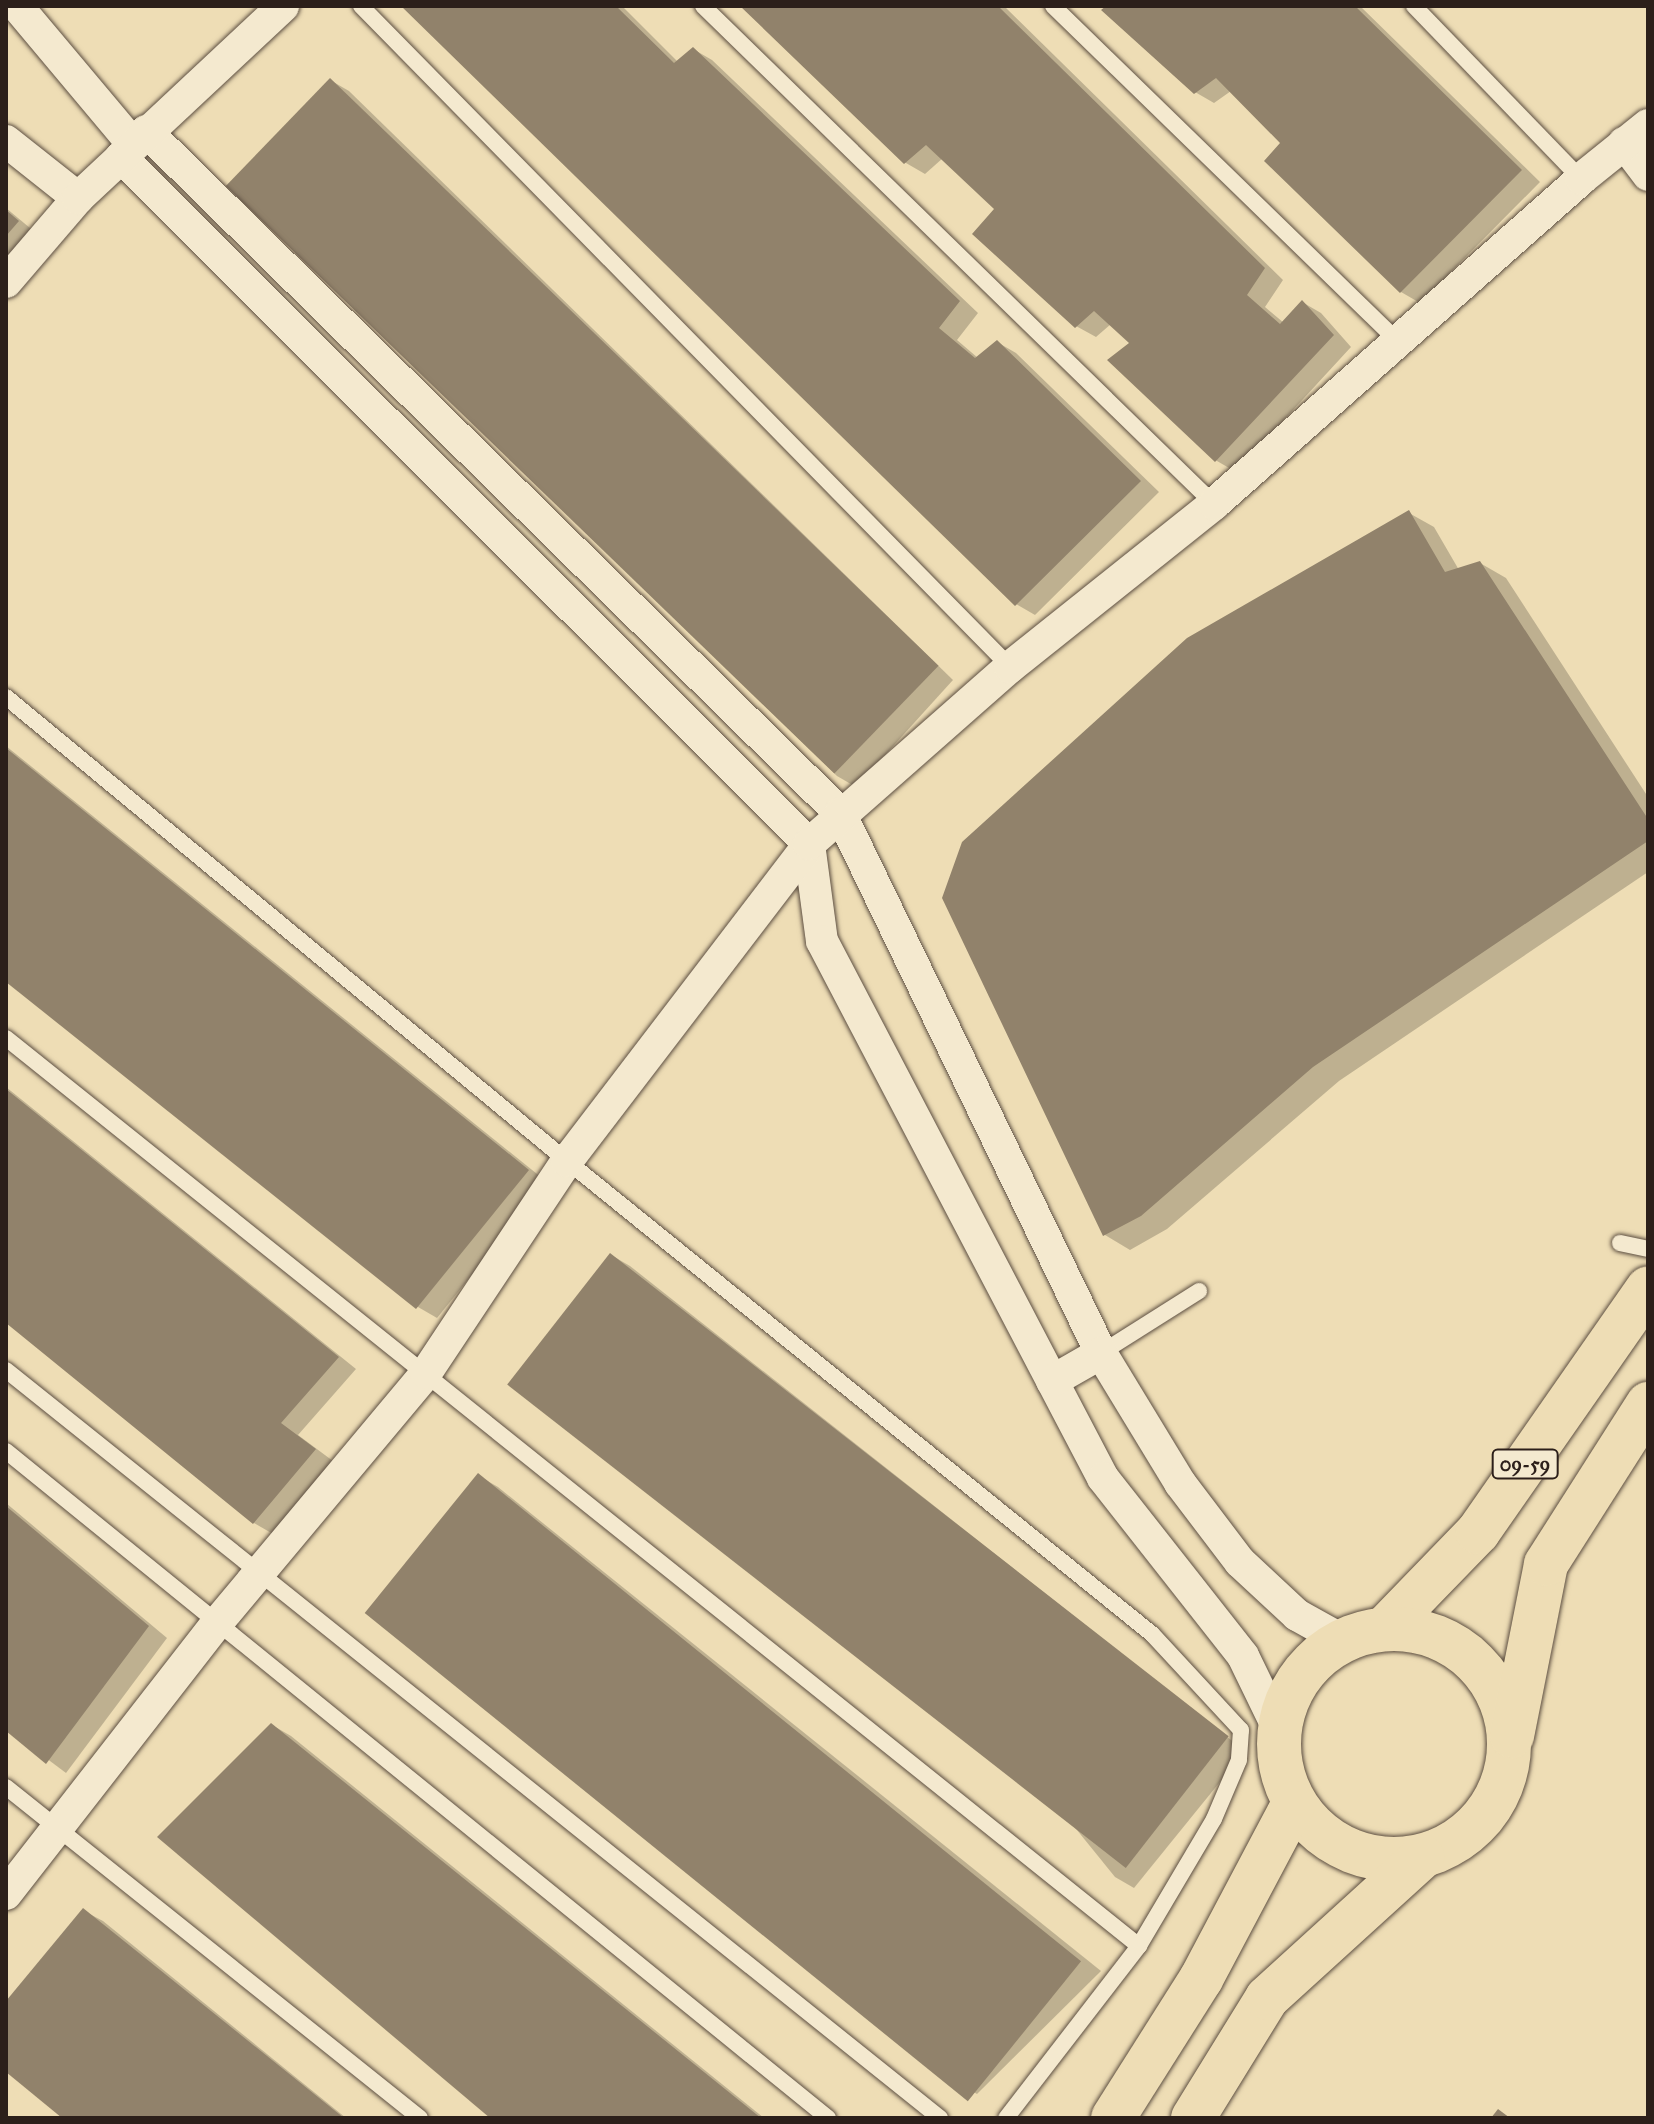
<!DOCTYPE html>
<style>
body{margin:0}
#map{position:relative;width:1654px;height:2124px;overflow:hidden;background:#eeddb5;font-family:"IM FELL Great Primer",serif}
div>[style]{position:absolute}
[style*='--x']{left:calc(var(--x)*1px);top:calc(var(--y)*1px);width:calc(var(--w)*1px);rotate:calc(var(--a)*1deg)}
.shadow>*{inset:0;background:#0003}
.building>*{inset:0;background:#91826b;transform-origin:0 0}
.roads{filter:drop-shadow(0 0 2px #5c4e41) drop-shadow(0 0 2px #5c4e41)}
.service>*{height:16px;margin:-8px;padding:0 8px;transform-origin:8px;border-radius:8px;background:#f4e9cf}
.minor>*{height:32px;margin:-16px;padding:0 16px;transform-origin:16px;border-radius:16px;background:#f4e9cf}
.primary>*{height:44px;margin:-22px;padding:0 22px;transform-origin:22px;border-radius:22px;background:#eeddb5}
.primary>.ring{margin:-22px;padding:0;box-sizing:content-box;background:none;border:44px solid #eeddb5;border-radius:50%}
span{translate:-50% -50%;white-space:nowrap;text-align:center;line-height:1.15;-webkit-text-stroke:6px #f4e9cf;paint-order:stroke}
.shield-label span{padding:2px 6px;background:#f4e9cf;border:2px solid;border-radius:6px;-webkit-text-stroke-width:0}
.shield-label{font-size:20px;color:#2c1f1a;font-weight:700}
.frame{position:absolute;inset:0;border:8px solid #2c1f1a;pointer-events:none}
</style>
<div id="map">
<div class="shadow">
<div style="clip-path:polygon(403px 6px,622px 6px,678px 62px,693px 49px,712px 60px,978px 313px,957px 340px,978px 358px,997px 342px,1016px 353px,1159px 492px,1035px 615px,1016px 604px)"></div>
<div style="clip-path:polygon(743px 6px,1004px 6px,1283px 280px,1265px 307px,1284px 323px,1302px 302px,1321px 313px,1351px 347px,1236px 472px,1217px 461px,1110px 361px,1132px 344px,1111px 324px,1096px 337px,1076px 326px,996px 209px,943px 158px,925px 174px,906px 163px)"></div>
<div style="clip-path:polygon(1108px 6px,1360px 6px,1540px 182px,1420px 303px,1401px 292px,1283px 143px,1231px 91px,1214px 103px,1195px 92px)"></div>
<div style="clip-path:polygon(330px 80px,349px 91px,953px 680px,856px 787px,837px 776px,235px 192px)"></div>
<div style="clip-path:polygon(6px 208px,36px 233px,6px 268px)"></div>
<div style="clip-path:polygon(1409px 513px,1434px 527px,1459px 570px,1480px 563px,1506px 578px,1648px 797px,1648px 872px,1339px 1081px,1167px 1229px,1130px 1250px,1105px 1235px)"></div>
<div style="clip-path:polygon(6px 746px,547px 1182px,437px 1318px,418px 1307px,6px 979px)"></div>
<div style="clip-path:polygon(6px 1087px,356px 1369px,298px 1435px,333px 1461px,273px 1534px,254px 1523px,6px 1320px)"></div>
<div style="clip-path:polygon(611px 1255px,630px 1266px,1245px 1751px,1134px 1888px,1115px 1877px)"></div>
<div style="clip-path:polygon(479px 1476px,498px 1487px,1101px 1971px,977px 2094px,958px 2083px)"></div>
<div style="clip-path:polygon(6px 1503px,167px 1638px,66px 1773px,6px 1728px)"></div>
<div style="clip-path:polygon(272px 1725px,291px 1736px,764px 2118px,493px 2118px)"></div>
<div style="clip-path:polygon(84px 1911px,103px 1921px,346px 2118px,65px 2118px,6px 2070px,6px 2004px)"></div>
</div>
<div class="building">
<div style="clip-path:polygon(401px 6px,616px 6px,674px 63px,693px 47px,960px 301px,939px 328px,975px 358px,997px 340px,1141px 481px,1015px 606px)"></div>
<div style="clip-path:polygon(740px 6px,998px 6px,1265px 268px,1247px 295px,1280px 324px,1302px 300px,1334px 335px,1215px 462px,1107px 360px,1129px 343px,1094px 311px,1075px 328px,972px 234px,994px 209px,926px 145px,904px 164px)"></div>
<div style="clip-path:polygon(1106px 6px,1355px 6px,1522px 170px,1400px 293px,1264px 161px,1280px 143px,1216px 78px,1194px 94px,1101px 10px)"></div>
<div style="left:330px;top:78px;width:846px;height:150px;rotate:44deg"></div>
<div style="clip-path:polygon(6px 210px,19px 221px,6px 236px)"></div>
<div style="clip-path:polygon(1409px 510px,1445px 572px,1480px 561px,1648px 819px,1648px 841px,1313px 1067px,1141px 1216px,1103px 1236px,942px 898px,962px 842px,1187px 638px)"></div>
<div style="clip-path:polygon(6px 748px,529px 1170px,416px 1309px,6px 982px)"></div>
<div style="clip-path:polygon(6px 1089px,339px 1357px,281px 1423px,316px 1449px,253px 1524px,6px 1323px)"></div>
<div style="left:610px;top:1253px;width:785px;height:167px;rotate:38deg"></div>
<div style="left:478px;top:1473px;width:776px;height:180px;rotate:39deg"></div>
<div style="clip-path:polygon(6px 1506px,149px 1626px,46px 1764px,6px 1731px)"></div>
<div style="clip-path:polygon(271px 1723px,761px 2118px,490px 2118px,157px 1837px)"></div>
<div style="clip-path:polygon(83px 1908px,344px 2118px,62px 2118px,6px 2072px,6px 2001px)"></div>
<div style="clip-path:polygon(1498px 2109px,1510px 2118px,1491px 2118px)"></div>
</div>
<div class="roads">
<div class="service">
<div style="--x:361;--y:6;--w:926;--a:45.52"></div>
<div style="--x:703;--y:6;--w:714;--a:44.26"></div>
<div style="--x:1053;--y:6;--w:482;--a:44.2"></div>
<div style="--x:1414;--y:6;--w:240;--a:46"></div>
<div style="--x:6;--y:697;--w:728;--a:39.59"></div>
<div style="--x:567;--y:1161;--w:752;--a:38.96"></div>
<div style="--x:1152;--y:1634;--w:131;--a:47.2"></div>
<div style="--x:1241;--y:1730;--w:30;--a:94"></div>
<div style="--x:1239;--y:1760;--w:64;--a:113"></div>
<div style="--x:1214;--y:1819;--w:147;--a:120.6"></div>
<div style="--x:1139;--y:1946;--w:217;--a:127.7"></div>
<div style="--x:6;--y:1038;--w:1452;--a:38.71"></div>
<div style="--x:1620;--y:1243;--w:29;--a:12"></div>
<div style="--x:1101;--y:1353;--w:116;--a:-32.3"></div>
<div style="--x:6;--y:1370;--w:1197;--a:38.69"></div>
<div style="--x:6;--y:1451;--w:1059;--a:39.06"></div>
<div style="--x:6;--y:1787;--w:530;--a:38.64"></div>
</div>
<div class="minor">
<div style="--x:17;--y:6;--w:180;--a:50"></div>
<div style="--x:146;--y:131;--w:973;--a:44.5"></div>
<div style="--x:840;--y:813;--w:600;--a:64.2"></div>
<div style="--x:1101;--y:1353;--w:152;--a:58.7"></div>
<div style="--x:1180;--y:1483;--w:99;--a:52.8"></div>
<div style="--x:1240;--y:1562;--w:78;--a:42.9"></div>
<div style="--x:1297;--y:1615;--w:54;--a:29"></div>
<div style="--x:6;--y:141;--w:92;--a:38.4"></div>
<div style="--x:1624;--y:143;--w:40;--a:53"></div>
<div style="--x:121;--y:157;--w:972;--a:44.96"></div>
<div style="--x:809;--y:844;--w:98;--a:82.4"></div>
<div style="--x:822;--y:941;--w:606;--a:62.38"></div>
<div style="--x:1103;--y:1478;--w:226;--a:51.8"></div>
<div style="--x:1243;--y:1656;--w:82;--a:64.1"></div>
<div style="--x:6;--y:282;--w:111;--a:-49.4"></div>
<div style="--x:78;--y:198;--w:281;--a:-43.1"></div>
<div style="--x:1052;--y:1381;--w:56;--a:-29.7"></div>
<div style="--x:6;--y:1894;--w:345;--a:-52.1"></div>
<div style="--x:218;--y:1622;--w:324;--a:-50.1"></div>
<div style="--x:426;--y:1373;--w:255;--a:-56.4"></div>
<div style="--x:567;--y:1161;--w:399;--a:-52.6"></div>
<div style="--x:809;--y:844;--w:268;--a:-41.4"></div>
<div style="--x:1010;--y:667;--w:261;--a:-38.6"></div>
<div style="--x:1214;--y:504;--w:490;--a:-41.5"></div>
<div style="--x:1581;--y:179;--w:86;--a:-38.9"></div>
</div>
<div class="primary">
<div style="--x:1387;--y:1626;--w:131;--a:-45.9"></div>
<div style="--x:1478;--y:1532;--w:297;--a:-55.1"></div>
<div class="ring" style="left:1279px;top:1629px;width:186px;height:186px"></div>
<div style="--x:1512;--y:1736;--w:175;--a:-78.8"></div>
<div style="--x:1546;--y:1564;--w:190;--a:-57.5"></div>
<div style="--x:1113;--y:2118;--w:165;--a:-57.7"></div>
<div style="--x:1201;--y:1979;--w:199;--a:-62.1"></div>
<div style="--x:1193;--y:2118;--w:141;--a:-58.3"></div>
<div style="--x:1267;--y:1998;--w:210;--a:-42.3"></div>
</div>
</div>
<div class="shield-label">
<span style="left:1525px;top:1464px">09-59</span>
</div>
<div class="frame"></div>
</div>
